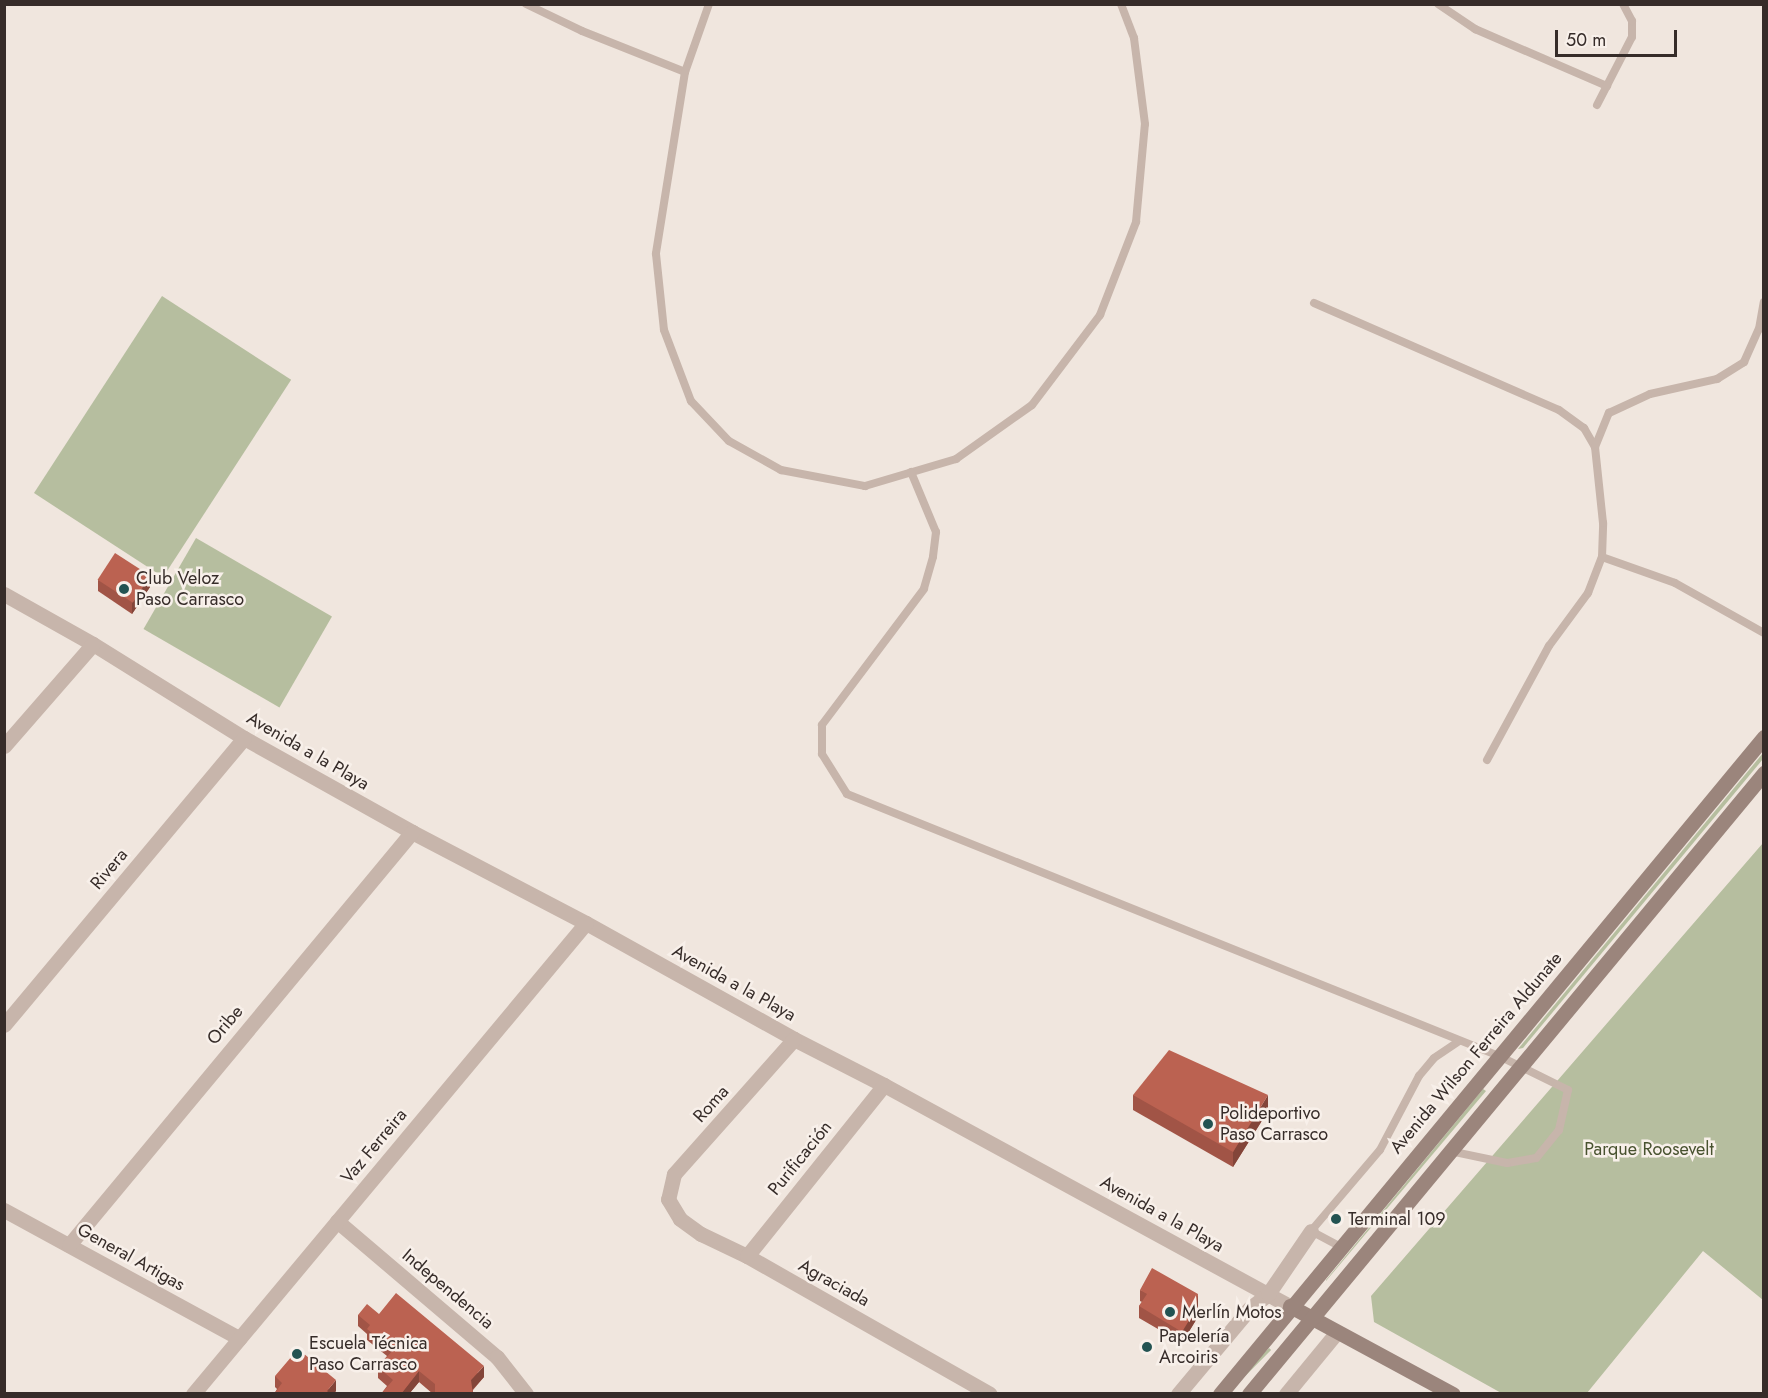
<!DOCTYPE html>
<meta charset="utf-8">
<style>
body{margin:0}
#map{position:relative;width:1768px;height:1398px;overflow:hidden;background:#f0e6de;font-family:Jost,sans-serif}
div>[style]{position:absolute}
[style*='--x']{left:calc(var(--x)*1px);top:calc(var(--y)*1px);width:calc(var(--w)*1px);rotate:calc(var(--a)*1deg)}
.green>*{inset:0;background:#b6be9f;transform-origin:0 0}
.lane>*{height:8px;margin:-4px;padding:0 4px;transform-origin:4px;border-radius:4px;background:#c7b5ab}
.street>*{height:15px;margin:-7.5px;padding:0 7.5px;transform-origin:7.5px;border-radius:7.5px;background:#c7b5ab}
.secondary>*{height:15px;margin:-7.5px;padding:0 7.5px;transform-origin:7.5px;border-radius:7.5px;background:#9b857c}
.wall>*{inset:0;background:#a15446}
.shaded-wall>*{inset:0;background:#834539}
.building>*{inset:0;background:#bb6251;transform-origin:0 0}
.dots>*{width:16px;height:16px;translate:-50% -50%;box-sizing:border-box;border:3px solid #f8f0ea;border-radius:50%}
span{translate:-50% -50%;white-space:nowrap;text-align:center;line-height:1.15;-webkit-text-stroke:5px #f8f0ea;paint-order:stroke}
.poi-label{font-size:18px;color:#362c29}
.left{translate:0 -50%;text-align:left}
.street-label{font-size:18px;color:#362c29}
.park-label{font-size:18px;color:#48522f}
.frame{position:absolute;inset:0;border:6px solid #362c29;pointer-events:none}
.scale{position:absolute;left:1555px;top:30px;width:122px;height:27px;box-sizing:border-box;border:3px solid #362c29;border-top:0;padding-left:8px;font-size:18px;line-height:21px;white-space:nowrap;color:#362c29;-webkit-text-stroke:4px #f8f0ea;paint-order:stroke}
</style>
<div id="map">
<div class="green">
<div style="left:162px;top:296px;width:154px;height:235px;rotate:33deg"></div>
<div style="left:196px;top:538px;width:157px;height:105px;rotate:30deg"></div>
<div style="clip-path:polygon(1763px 753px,1763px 759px,1523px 1048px,1518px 1049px)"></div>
<div style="clip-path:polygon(1763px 843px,1763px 1300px,1703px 1251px,1587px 1393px,1503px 1394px,1374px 1322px,1371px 1296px)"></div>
<div style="clip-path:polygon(1483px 1089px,1486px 1091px,1326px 1281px,1326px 1280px)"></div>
<div style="left:1269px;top:1348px;width:3px;height:58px;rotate:45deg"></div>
</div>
<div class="lane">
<div style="--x:526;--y:4;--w:62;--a:25.7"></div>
<div style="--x:582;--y:31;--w:111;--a:21.7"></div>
<div style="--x:709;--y:4;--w:72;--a:109.4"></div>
<div style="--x:685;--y:72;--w:184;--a:99.1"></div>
<div style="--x:656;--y:254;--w:76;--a:84"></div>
<div style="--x:664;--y:330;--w:76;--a:69.2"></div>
<div style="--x:691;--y:401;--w:55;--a:46.5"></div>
<div style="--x:729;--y:441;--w:60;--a:29.1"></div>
<div style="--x:781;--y:470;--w:86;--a:10.8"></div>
<div style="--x:865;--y:486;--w:95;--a:-16.5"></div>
<div style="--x:956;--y:459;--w:93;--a:-35.4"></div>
<div style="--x:1032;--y:405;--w:113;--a:-52.9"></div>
<div style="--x:1100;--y:315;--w:100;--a:-68.8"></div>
<div style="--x:1136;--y:222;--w:98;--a:-84.8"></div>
<div style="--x:1145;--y:124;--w:87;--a:-97.3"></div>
<div style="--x:1134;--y:38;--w:36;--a:-111"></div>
<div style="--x:1438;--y:4;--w:45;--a:34"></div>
<div style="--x:1475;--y:29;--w:144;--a:23.4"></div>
<div style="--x:1597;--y:105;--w:76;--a:-62.8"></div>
<div style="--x:1632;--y:37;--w:16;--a:-90"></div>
<div style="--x:1632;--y:21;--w:19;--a:-118"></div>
<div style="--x:1314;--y:303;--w:267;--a:23.6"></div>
<div style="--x:1559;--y:410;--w:31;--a:36"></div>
<div style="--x:1584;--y:428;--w:22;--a:60"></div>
<div style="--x:911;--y:472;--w:65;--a:67.4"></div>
<div style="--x:936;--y:532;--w:25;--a:97"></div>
<div style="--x:933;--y:557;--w:33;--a:106"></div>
<div style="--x:924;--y:589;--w:170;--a:126.9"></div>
<div style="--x:822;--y:725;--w:29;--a:90"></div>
<div style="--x:822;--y:754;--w:47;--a:58"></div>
<div style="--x:847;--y:794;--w:703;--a:21.89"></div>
<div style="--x:1499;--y:1056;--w:77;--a:26.2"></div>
<div style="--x:1568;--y:1090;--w:41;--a:102.7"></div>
<div style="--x:1559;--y:1130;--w:36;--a:129"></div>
<div style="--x:1536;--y:1158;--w:29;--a:170"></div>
<div style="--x:1507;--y:1163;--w:58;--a:-168.1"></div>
<div style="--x:1602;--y:557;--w:77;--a:19.6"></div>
<div style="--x:1675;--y:583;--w:102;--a:29.3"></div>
<div style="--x:1487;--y:760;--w:130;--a:-61.5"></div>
<div style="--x:1549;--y:646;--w:66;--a:-53.7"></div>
<div style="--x:1588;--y:593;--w:39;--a:-69"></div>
<div style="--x:1602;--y:557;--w:34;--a:-88"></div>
<div style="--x:1603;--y:523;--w:76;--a:-96"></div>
<div style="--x:1595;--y:447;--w:37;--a:-68"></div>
<div style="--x:1609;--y:413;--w:45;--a:-24.9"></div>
<div style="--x:1650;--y:394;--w:69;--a:-12.6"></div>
<div style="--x:1717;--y:379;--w:32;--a:-32"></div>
<div style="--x:1744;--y:362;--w:36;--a:-66"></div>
<div style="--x:1759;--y:329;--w:27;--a:-80"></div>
<div style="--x:1341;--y:1247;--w:34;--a:-152"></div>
<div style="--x:1311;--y:1231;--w:106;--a:-49.6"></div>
<div style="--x:1380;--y:1150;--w:84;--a:-62.2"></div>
<div style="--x:1419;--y:1076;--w:23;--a:-50"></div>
<div style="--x:1434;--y:1058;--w:30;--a:-34"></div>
</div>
<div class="street">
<div style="--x:4;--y:594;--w:102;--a:29.3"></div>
<div style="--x:93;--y:644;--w:178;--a:31.9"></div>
<div style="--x:244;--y:738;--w:193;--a:29.2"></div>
<div style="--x:412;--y:832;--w:196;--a:27.6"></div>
<div style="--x:586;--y:923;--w:238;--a:29.1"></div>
<div style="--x:794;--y:1039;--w:101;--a:27.1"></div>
<div style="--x:884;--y:1085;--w:462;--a:28.6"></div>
<div style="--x:4;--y:746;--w:135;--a:-48.9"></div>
<div style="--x:4;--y:1025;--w:374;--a:-50.1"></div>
<div style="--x:794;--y:1039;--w:181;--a:131.6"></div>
<div style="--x:674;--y:1174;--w:26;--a:103"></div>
<div style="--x:668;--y:1199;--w:23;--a:59"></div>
<div style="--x:680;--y:1219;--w:26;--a:36"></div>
<div style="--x:701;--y:1234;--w:51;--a:25.6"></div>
<div style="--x:747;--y:1256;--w:279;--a:29.6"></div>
<div style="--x:4;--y:1210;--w:268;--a:28.6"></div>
<div style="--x:337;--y:1221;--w:210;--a:40.4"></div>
<div style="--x:497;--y:1357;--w:47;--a:51.9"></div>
<div style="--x:69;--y:1245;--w:537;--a:-50.29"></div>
<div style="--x:747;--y:1256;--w:219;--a:-51.3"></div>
<div style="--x:193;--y:1394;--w:613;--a:-50.16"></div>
<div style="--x:1178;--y:1394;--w:111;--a:-50.1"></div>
<div style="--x:1249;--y:1309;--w:24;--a:-38"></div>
<div style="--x:1268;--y:1294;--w:76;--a:-55.7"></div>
<div style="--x:1286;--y:1394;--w:80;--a:-50.6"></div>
</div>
<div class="secondary">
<div style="--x:1290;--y:1306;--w:185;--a:28.4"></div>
<div style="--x:1220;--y:1394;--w:853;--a:-50.38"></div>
<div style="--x:1249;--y:1394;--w:807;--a:-50.33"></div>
</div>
<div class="wall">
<div style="clip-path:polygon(98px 580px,150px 587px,132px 614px,98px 591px)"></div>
<div style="clip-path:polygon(1133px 1095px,1268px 1111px,1233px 1167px,1133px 1110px)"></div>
<div style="clip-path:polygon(1140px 1290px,1198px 1306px,1196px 1320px,1182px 1343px,1139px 1318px,1139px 1306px,1142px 1302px,1140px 1301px)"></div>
<div style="clip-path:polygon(379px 1314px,484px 1377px,473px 1390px,473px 1394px,433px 1394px,419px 1382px,409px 1394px,381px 1394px,387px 1386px,378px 1378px,378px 1367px,387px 1356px,367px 1340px,367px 1334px,358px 1326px,358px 1315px)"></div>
<div style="clip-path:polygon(275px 1376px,336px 1391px,333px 1394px,274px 1394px,277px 1389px,275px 1387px)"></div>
</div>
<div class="shaded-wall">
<div style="clip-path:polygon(150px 576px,150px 587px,132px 614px,132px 602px)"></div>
<div style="clip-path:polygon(1268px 1095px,1268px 1111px,1233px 1167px,1233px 1152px)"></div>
<div style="clip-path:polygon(1198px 1294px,1198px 1306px,1196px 1320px,1182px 1343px,1182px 1332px)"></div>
<div style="clip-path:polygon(484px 1366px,484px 1377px,471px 1391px,471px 1380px)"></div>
<div style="clip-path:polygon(419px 1371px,419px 1382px,409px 1394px,401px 1394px)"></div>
<div style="clip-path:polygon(336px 1380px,336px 1391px,333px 1394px,327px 1394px,327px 1391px)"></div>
</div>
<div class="building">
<div style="left:115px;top:553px;width:42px;height:32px;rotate:33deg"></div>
<div style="clip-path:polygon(1169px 1050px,1268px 1095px,1233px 1152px,1133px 1095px)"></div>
<div style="clip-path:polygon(1152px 1268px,1198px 1294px,1196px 1309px,1182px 1332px,1139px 1306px,1147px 1294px,1140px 1290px)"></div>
<div style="clip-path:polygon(396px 1293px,484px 1366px,471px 1380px,473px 1394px,435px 1394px,435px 1384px,419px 1371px,401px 1394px,381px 1394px,393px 1380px,378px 1367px,393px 1350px,367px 1329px,370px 1325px,358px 1315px,367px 1304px,379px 1314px)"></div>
<div style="clip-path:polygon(298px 1349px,336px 1380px,327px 1391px,330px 1394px,274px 1394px,282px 1383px,275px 1376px)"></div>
</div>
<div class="dots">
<div style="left:124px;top:589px;background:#235352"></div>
<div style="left:1208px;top:1124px;background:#235352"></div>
<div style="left:1336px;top:1219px;background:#235352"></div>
<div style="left:1170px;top:1312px;background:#235352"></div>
<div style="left:1147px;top:1347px;background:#235352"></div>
<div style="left:297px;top:1354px;background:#235352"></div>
</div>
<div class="poi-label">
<span class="left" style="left:136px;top:589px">Club Veloz<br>Paso Carrasco</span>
<span class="left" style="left:1220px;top:1124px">Polideportivo<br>Paso Carrasco</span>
<span class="left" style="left:1348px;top:1219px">Terminal 109</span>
<span class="left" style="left:1182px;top:1312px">Merlín Motos</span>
<span class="left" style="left:1159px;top:1347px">Papelería<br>Arcoiris</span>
<span class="left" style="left:309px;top:1354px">Escuela Técnica<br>Paso Carrasco</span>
</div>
<div class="street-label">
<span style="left:308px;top:751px;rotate:30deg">Avenida a la Playa</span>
<span style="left:109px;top:869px;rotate:-50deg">Rivera</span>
<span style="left:734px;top:983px;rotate:29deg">Avenida a la Playa</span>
<span style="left:225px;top:1025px;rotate:-50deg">Oribe</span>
<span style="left:1476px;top:1053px;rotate:-50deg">Avenida Wilson Ferreira Aldunate</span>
<span style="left:711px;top:1104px;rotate:-48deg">Roma</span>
<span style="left:374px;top:1146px;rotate:-50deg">Vaz Ferreira</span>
<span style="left:800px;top:1158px;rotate:-51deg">Purificación</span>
<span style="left:1162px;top:1214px;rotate:29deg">Avenida a la Playa</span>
<span style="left:131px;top:1257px;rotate:29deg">General Artigas</span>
<span style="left:834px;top:1283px;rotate:29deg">Agraciada</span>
<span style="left:448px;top:1289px;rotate:40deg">Independencia</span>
</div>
<div class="park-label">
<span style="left:1649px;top:1149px">Parque Roosevelt</span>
</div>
<div class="frame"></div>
<div class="scale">50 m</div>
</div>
